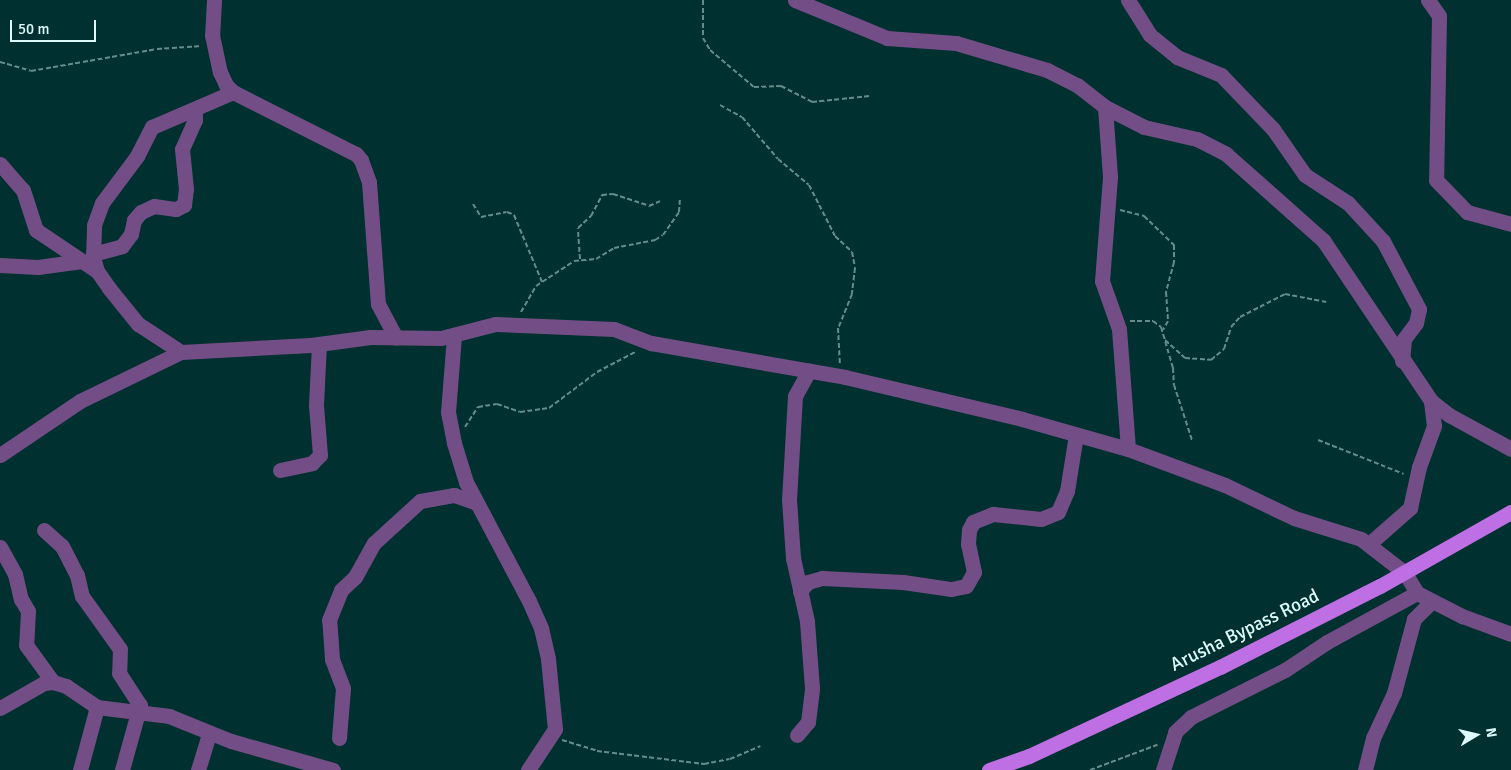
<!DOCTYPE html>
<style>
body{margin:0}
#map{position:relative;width:1511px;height:770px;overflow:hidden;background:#00302f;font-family:Signika,sans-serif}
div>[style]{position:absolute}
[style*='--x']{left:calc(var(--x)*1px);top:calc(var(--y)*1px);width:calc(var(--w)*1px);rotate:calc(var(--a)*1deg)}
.path>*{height:2px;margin-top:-1px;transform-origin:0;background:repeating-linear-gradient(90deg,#648c8b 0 5px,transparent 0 7.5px)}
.minor>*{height:15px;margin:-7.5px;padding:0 7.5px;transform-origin:7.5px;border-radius:7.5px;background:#734e86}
.major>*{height:15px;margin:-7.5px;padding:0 7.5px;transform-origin:7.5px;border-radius:7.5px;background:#be6fe4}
span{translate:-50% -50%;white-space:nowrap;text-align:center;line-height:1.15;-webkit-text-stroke:4px #00302f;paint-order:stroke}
.street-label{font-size:19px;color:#ddfbfa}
.north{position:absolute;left:1451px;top:710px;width:50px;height:50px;-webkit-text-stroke:4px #00302f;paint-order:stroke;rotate:81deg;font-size:14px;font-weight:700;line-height:20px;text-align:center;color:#ddfbfa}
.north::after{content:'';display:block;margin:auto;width:18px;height:22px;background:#ddfbfa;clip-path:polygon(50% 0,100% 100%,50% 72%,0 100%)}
.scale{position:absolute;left:10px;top:20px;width:86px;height:22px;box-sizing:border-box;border:2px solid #ddfbfa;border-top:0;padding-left:6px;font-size:15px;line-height:18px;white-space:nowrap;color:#ddfbfa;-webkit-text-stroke:4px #00302f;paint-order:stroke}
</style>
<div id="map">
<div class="path">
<div style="--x:703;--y:0;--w:38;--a:90"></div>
<div style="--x:703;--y:38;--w:14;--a:60"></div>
<div style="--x:710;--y:50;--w:57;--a:40.1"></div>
<div style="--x:754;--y:87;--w:27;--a:-2"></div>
<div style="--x:781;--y:86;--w:35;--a:27"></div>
<div style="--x:812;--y:102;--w:58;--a:-5.9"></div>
<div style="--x:0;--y:62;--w:32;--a:16"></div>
<div style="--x:31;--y:71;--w:128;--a:-9.9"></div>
<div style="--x:157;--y:49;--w:45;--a:-3.8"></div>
<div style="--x:720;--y:105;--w:25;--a:29"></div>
<div style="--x:742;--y:117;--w:55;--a:49.4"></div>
<div style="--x:778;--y:159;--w:40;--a:40"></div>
<div style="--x:809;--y:185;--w:57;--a:63"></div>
<div style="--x:835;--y:236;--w:23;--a:43"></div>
<div style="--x:852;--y:252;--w:16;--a:79"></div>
<div style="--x:855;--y:268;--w:26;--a:97"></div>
<div style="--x:852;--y:294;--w:37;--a:112"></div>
<div style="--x:838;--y:328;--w:36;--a:87"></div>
<div style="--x:473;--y:204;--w:15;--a:58"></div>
<div style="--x:481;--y:217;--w:26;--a:-11"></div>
<div style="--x:507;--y:212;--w:8;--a:23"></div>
<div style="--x:514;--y:215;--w:73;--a:67.3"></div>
<div style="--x:1120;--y:210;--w:25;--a:14"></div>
<div style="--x:1144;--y:216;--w:42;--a:44"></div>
<div style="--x:1174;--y:245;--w:17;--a:90"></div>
<div style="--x:1174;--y:262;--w:31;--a:105"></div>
<div style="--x:1166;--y:292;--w:29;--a:86"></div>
<div style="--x:1168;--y:321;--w:10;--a:119"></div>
<div style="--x:580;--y:259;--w:31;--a:-94"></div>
<div style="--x:578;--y:228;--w:18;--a:-43"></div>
<div style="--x:591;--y:216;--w:24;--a:-62"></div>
<div style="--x:602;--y:195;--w:11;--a:-5"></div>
<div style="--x:613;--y:194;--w:38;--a:18"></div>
<div style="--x:649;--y:206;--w:12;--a:-24"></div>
<div style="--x:521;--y:312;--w:30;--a:-60"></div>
<div style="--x:536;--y:286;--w:45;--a:-33.3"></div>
<div style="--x:574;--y:261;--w:22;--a:-5"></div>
<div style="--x:596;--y:259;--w:21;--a:-31"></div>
<div style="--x:614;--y:248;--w:42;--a:-11"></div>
<div style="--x:655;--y:240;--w:9;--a:-32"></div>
<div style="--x:663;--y:235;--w:28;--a:-55"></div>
<div style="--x:679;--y:212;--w:13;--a:-86"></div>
<div style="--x:1130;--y:321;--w:23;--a:0"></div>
<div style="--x:1153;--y:321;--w:10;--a:37"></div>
<div style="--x:1161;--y:327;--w:43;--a:73.7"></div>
<div style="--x:1173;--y:368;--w:17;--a:87"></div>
<div style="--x:1174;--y:385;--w:58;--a:71.9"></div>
<div style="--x:1165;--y:340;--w:27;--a:42"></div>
<div style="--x:1185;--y:358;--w:26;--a:4"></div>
<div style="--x:1211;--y:360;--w:17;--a:-40"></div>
<div style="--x:1224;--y:349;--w:23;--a:-72"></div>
<div style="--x:1231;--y:327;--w:13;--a:-48"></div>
<div style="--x:1240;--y:317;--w:51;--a:-27.1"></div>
<div style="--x:1285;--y:294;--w:42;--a:11"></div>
<div style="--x:465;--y:427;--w:24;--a:-57"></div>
<div style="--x:478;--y:407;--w:19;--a:-9"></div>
<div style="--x:497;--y:404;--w:24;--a:19"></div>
<div style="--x:520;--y:412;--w:29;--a:-8"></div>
<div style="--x:549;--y:408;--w:60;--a:-36.9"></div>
<div style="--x:597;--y:372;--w:45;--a:-27.7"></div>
<div style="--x:1318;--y:440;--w:92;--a:21.6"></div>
<div style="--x:562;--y:740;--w:37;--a:17"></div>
<div style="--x:597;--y:751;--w:108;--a:6.9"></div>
<div style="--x:704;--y:764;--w:26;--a:-11"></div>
<div style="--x:730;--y:759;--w:33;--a:-23"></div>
<div style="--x:1090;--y:770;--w:72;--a:-20.5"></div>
</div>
<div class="minor">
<div style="--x:214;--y:0;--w:35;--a:93"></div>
<div style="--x:212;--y:35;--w:38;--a:78"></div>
<div style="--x:220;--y:72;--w:14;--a:65"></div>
<div style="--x:226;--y:85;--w:10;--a:45"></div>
<div style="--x:233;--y:92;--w:138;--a:26.8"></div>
<div style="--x:356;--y:154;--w:8;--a:50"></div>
<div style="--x:361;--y:160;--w:23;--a:70"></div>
<div style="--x:369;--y:182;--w:122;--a:85.8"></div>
<div style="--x:378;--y:304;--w:38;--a:62"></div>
<div style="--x:795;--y:0;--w:100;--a:22.4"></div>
<div style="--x:887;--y:38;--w:69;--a:4.1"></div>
<div style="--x:956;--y:43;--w:95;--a:16.5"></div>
<div style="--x:1047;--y:70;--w:34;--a:27"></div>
<div style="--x:1077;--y:85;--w:36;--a:38"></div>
<div style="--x:1105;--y:107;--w:44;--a:27.1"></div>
<div style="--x:1144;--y:127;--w:54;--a:12.8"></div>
<div style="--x:1197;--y:139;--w:33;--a:27"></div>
<div style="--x:1226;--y:154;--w:130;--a:41.6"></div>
<div style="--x:1323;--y:240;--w:194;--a:56.1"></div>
<div style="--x:1431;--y:401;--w:23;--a:38"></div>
<div style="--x:1449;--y:415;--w:71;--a:28.7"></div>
<div style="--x:1128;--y:0;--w:41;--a:57.8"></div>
<div style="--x:1150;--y:35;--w:35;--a:39"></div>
<div style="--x:1177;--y:57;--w:48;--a:22.2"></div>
<div style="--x:1221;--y:75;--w:75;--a:46.1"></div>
<div style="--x:1273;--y:129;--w:56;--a:55.2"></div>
<div style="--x:1305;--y:175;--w:51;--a:33.1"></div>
<div style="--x:1348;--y:203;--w:52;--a:47.4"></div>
<div style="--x:1383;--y:241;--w:77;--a:62.1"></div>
<div style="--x:1419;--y:309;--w:14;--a:102"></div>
<div style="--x:1416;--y:323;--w:20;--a:127"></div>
<div style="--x:1404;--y:339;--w:22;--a:95"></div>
<div style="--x:1428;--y:0;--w:19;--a:55"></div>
<div style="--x:1439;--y:16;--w:164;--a:91"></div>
<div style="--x:1436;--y:180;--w:45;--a:45.9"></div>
<div style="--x:1467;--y:212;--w:46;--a:15.3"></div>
<div style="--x:1105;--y:107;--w:70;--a:85.9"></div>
<div style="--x:1110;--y:177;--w:104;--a:94.4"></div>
<div style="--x:1102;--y:281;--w:51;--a:70.5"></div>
<div style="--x:1119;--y:329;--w:120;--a:85.7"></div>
<div style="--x:0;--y:164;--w:35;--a:49"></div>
<div style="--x:23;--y:190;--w:42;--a:72"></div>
<div style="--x:36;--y:230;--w:73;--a:33.9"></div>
<div style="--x:93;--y:254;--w:30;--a:-15"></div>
<div style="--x:122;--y:246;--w:15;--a:-53"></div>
<div style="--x:131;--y:234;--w:14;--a:-78"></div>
<div style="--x:134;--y:220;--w:11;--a:-49"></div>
<div style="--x:141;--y:212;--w:14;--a:-25"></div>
<div style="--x:154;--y:206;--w:22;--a:8"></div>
<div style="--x:176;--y:209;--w:9;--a:-27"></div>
<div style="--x:184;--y:205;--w:16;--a:-83"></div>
<div style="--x:186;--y:189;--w:40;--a:-95.7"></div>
<div style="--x:182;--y:149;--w:32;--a:-66"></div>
<div style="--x:195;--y:120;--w:10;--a:-90"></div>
<div style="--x:0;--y:265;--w:38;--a:3"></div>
<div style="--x:38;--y:267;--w:44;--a:-7.8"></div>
<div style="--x:454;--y:336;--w:76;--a:94.5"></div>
<div style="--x:448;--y:412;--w:32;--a:79"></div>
<div style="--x:454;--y:443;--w:41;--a:72.9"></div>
<div style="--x:466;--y:482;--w:135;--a:62.1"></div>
<div style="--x:529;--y:601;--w:30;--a:66"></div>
<div style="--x:541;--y:628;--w:32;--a:77"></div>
<div style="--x:548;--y:659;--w:70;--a:84.3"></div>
<div style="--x:555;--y:729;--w:49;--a:123.4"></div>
<div style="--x:181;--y:352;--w:51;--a:-146.9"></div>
<div style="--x:138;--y:324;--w:46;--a:-128.9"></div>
<div style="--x:109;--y:288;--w:21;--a:-125"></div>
<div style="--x:97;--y:271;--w:15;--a:-106"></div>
<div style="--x:93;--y:257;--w:32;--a:-88"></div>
<div style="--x:94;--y:225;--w:23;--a:-70"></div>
<div style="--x:102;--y:203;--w:59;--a:-53.3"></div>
<div style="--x:137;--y:156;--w:33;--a:-63"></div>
<div style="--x:152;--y:127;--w:88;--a:-23.4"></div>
<div style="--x:0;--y:455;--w:97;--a:-34"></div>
<div style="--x:80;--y:401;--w:112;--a:-25.9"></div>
<div style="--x:181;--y:352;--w:130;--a:-3.1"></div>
<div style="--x:311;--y:345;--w:60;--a:-7.7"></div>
<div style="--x:370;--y:337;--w:71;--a:0.8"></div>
<div style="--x:441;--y:338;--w:56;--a:-14.5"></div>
<div style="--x:495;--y:324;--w:119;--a:2.4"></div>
<div style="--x:614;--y:329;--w:40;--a:21"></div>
<div style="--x:651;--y:343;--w:197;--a:9.9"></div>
<div style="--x:845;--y:377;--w:182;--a:13.3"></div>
<div style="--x:1022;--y:419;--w:110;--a:15.8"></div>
<div style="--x:1128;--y:449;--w:103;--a:20.4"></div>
<div style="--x:1225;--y:485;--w:76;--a:25.6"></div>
<div style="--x:1294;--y:518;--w:70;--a:17.4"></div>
<div style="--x:1361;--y:539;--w:56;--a:37.7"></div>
<div style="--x:1405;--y:573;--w:23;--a:59"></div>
<div style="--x:1417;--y:593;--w:51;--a:27.1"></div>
<div style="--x:1462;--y:616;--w:52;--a:20.2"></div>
<div style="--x:280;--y:470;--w:33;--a:-12"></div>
<div style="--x:312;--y:463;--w:11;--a:-45"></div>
<div style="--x:320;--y:455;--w:50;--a:-94.6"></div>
<div style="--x:316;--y:405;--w:61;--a:-87.2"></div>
<div style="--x:44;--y:530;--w:24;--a:42"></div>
<div style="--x:62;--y:546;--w:33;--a:63"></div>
<div style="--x:77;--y:575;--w:22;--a:77"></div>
<div style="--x:82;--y:596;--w:65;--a:54.4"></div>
<div style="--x:120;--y:649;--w:24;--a:92"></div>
<div style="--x:119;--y:673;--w:38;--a:57"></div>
<div style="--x:140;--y:705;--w:67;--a:105.5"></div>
<div style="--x:1369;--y:544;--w:55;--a:-41.3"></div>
<div style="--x:1410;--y:508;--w:42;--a:-77.6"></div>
<div style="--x:1419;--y:467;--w:44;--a:-69.9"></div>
<div style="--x:1434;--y:426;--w:25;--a:-97"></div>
<div style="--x:0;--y:547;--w:31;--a:61"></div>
<div style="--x:15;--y:574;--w:26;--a:77"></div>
<div style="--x:21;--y:599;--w:14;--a:60"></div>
<div style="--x:28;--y:611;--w:34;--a:93"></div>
<div style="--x:26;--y:645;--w:46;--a:53.9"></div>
<div style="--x:800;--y:591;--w:12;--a:-48"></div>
<div style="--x:808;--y:582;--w:15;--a:-16"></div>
<div style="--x:822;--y:578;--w:81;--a:2.8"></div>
<div style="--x:903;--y:582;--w:49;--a:8.3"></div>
<div style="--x:951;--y:589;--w:15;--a:-11"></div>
<div style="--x:966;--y:586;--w:16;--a:-60"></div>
<div style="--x:974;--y:572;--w:29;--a:-102"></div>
<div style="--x:968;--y:544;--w:14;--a:-86"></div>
<div style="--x:969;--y:530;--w:9;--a:-63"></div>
<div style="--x:973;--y:522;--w:22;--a:-22"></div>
<div style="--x:993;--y:514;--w:48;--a:5.9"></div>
<div style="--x:1041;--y:519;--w:18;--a:-22"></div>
<div style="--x:1058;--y:512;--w:23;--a:-67"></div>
<div style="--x:1067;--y:491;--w:57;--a:-80.9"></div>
<div style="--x:0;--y:708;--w:51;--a:-29.6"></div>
<div style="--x:44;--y:683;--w:9;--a:-6"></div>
<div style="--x:53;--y:682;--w:14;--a:17"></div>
<div style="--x:66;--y:686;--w:37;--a:34"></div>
<div style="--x:97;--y:707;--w:73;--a:7.1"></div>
<div style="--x:169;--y:716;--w:67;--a:22"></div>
<div style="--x:231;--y:741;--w:106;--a:15.9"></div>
<div style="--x:797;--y:735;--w:17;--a:-50"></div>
<div style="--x:808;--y:722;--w:34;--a:-83"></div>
<div style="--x:812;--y:688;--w:67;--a:-94.3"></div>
<div style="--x:807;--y:621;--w:65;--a:-102.5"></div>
<div style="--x:793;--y:558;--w:58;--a:-93.9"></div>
<div style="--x:789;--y:500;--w:104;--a:-86.7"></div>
<div style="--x:795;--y:396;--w:29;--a:-61"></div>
<div style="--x:339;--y:738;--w:50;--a:-85.4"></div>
<div style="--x:343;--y:688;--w:31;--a:-111"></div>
<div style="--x:332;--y:659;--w:39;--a:-94"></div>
<div style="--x:329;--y:620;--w:32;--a:-68"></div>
<div style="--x:341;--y:590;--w:19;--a:-43"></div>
<div style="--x:355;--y:577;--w:39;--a:-61"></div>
<div style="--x:374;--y:543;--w:62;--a:-42.4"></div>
<div style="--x:420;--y:501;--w:35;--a:-10"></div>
<div style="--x:454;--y:495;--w:24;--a:19"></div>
<div style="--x:80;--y:770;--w:65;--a:-74.9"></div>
<div style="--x:198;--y:770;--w:38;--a:-73"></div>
<div style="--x:1163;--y:770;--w:40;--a:-72"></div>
<div style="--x:1175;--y:732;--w:22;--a:-43"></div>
<div style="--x:1191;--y:717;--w:105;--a:-26.6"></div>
<div style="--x:1285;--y:670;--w:50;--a:-33.7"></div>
<div style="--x:1327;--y:642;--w:102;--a:-28.6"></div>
<div style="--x:1365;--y:770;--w:33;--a:-76"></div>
<div style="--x:1373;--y:738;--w:50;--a:-65"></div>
<div style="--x:1394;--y:693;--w:77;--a:-74.9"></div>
<div style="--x:1414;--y:619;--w:25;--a:-45"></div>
</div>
<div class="major">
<div style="--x:989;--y:770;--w:42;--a:-19.3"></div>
<div style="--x:1029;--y:756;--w:211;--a:-25"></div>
<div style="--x:1220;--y:667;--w:179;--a:-26.9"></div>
<div style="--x:1380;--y:586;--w:150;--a:-29.5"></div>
</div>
<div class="street-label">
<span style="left:1245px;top:631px;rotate:-26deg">Arusha Bypass Road</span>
</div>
<div class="north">N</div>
<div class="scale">50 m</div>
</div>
